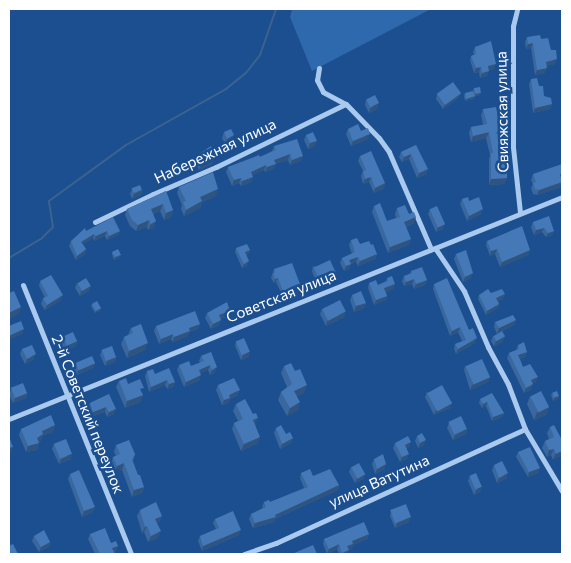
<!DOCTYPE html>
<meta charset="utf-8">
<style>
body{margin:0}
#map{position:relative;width:571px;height:563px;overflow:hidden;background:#1b4f8f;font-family:Commissioner,sans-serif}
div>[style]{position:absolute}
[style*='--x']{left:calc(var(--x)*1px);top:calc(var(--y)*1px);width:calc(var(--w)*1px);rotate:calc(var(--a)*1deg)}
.green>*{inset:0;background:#2e69ad}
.stream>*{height:2px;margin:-1px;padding:0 1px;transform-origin:1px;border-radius:1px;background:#3c6290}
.street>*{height:5px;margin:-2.5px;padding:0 2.5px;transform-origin:2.5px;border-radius:2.5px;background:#a9c9ee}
.wall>*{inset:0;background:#3a679d}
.shaded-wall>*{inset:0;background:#305480}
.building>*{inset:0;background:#4478b7;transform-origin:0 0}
span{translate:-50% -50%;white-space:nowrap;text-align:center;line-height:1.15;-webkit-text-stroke:5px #1b4f8f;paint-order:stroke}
.street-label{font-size:15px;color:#fff}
.frame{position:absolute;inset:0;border:10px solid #fff;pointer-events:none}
</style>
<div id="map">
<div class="green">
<div style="clip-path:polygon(292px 9px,431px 9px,312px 71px,290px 17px)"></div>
</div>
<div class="stream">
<div style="--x:9;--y:258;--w:37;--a:-31"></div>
<div style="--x:41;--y:239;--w:17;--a:-45"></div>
<div style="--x:53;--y:227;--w:26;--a:-99"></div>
<div style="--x:49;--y:201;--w:95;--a:-36"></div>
<div style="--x:126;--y:145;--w:115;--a:-29.2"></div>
<div style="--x:226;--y:89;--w:26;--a:-39"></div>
<div style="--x:246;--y:73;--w:23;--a:-52"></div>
<div style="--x:260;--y:55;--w:49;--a:-70.8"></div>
</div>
<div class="street">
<div style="--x:517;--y:10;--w:16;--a:104"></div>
<div style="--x:513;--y:26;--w:121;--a:90"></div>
<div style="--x:513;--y:147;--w:66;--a:83.9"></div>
<div style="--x:319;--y:68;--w:12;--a:99"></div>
<div style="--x:317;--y:80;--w:13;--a:63"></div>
<div style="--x:323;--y:92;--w:26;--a:28"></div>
<div style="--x:346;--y:104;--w:47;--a:45.9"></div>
<div style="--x:379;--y:138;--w:17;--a:54"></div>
<div style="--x:389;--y:152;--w:106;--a:66.6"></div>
<div style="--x:95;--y:222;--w:64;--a:-25.8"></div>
<div style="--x:153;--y:194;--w:69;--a:-23.2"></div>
<div style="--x:216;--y:167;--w:144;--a:-25.9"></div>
<div style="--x:435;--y:248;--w:52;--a:56"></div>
<div style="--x:464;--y:291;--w:61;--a:66.8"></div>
<div style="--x:488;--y:347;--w:42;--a:61.6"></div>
<div style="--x:508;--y:384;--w:48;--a:69.3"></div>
<div style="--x:525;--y:429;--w:72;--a:59.2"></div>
<div style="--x:23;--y:285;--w:289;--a:68.1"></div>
<div style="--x:9;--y:419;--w:596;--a:-21.87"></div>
<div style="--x:244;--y:554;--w:34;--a:-19"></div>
<div style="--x:276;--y:543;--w:274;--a:-24.6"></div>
</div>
<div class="wall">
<div style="clip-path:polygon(527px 37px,541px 39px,551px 50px,555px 64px,546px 66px,545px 73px,535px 75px,531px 48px,526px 49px,525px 42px)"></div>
<div style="clip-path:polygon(475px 47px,494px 69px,489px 70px,487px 76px,480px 78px,479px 72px,474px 73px,470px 60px,471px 56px,474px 55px,473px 52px)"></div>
<div style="clip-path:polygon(531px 79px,539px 86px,544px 96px,552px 104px,550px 109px,533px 113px,529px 84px)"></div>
<div style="clip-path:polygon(474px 88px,480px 95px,475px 96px,474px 99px,465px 101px,464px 96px,465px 93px,474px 93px,473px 90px)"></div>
<div style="clip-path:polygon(437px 94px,459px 97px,443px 109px,436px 99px)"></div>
<div style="clip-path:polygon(366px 100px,377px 109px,369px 113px,365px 105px)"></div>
<div style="clip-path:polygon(483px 109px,507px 178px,504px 184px,489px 185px,489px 159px,490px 155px,486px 138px,471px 142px,469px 133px,471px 127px,483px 125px,481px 115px)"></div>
<div style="clip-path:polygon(348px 129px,361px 131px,368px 139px,351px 146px,346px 134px)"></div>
<div style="clip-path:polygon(224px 132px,232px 140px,225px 144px,222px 138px)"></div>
<div style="clip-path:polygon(306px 135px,315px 146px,308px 149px,304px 140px)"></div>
<div style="clip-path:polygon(416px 145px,427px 174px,417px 178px,409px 159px,402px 162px,399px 157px,401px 152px)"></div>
<div style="clip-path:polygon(274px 146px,301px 161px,290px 165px,288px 160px,275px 164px,274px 169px,265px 172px,264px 170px,252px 175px,251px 182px,241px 186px,239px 183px,232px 186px,226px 172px,228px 167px,260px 157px,272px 151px)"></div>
<div style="clip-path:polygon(216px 155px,212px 164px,199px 170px,194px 160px,196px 156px)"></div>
<div style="clip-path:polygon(360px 156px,385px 183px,384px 188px,374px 193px,369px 182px,363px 184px,361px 176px,363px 171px,358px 161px)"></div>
<div style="clip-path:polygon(533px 174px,562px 179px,561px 187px,537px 195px,533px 194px,531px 188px,533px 184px,531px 180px)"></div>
<div style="clip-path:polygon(179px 187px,216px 196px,202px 202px,200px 208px,184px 216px,181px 209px,182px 205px,177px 193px)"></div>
<div style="clip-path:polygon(132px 189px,142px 190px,141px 195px,132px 199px,130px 194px)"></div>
<div style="clip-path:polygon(166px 191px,173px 210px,171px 217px,164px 220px,160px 211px,153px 214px,156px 221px,153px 228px,148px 230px,147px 227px,136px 231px,130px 226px,125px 215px,127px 209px)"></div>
<div style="clip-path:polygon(462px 199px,481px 214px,467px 221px,460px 204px)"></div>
<div style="clip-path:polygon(374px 206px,387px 221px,396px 218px,395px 214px,397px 208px,409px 214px,414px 223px,406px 227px,411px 239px,408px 245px,388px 253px,372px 212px)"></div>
<div style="clip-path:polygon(430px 209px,443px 229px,436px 232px,428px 214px)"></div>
<div style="clip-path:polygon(533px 222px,554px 231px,552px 235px,546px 237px,542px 232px,534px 235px,531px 227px)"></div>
<div style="clip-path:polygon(86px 231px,120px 231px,118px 235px,107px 240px,105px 236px,94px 241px,93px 238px,83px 244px,86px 249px,85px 254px,76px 260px,69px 246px,71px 241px)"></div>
<div style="clip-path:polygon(351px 240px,360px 244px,371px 245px,377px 254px,375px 259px,358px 266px,356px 262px,351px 264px,349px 269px,344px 271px,340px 263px,342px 258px,352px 254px,349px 245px)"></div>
<div style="clip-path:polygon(487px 241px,530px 250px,528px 255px,500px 267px,495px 254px,490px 256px,486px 245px)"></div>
<div style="clip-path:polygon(236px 248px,250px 250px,248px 254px,246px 255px,247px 266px,242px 268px,235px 252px)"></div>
<div style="clip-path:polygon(112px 252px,120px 257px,114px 260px,112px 254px)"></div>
<div style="clip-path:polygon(456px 254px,471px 278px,463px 282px,454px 259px)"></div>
<div style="clip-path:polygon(313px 266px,336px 273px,334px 278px,317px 285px,312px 271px)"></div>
<div style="clip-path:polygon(274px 269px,299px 288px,282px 295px,276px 282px,274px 283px,271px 278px)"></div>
<div style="clip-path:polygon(411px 271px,427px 280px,425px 285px,414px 289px,412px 284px,404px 286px,402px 281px,404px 276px,410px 274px)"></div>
<div style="clip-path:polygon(387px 278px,394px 289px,386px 292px,387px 296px,386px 300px,374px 305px,368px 288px,369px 283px,378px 285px,386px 281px)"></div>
<div style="clip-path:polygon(40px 281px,61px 300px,45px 310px,41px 304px,43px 298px,45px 298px,39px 286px)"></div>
<div style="clip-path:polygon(77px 283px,91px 286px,89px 291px,80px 296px,75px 288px)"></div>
<div style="clip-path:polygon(434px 284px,469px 330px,475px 343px,456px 354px,454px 349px,455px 344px,462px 341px,458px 332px,450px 336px,433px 289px)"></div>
<div style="clip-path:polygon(491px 293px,503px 299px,498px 301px,499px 304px,498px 308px,486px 315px,478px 299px,479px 295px)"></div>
<div style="clip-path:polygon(352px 295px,366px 303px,364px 308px,354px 312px,350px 300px)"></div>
<div style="clip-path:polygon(92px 304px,101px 308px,100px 311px,95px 313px,91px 306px)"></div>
<div style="clip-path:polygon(322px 309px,344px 317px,326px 326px,320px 314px)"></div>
<div style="clip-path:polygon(207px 313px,228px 316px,221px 319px,219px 325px,211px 329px,205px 318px)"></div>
<div style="clip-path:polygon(516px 320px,514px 325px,497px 334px,494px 327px,495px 322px)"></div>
<div style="clip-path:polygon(200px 324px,198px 329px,189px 332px,188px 336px,173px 342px,171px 339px,159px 344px,154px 331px,156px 326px)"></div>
<div style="clip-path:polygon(131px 328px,145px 350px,127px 358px,121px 344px,124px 337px,128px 335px)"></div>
<div style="clip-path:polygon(63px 336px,77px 341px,76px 346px,65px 351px,61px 342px)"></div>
<div style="clip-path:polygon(493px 336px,503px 342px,494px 346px,491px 341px)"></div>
<div style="clip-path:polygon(236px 341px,249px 357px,241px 360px,235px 346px)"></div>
<div style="clip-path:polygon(518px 345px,527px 352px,525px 357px,520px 359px,523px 367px,536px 382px,532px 383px,531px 390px,524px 393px,507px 358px,509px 353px,516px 350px)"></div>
<div style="clip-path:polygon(22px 349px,34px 359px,25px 364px,20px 354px)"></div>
<div style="clip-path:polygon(102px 350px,116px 357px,115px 362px,105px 366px,100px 355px)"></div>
<div style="clip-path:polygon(211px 352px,215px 373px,210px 375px,208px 370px,200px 373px,200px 380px,184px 387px,177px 370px,179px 365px,191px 366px,200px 363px,199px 361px,201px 356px)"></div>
<div style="clip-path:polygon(75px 363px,95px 363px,93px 368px,77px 375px,73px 368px)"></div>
<div style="clip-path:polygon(284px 366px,304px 393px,297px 396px,298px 410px,287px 416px,278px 400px,281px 392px,287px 387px,281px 373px)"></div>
<div style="clip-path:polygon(465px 366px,490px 377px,488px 382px,470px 390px,464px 370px)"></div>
<div style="clip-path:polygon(147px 371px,175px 382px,173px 387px,167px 389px,165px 385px,149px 392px,145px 376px)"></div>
<div style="clip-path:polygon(119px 381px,128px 384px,142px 393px,143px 395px,140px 402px,125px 408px,116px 387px)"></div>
<div style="clip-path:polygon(218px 385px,238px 395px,230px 399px,228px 403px,222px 405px,216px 390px)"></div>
<div style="clip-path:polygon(11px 389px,27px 393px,26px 398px,13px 403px,9px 394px)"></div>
<div style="clip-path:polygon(427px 392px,452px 403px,450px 408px,434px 415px,425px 397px)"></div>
<div style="clip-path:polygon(552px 393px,559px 396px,558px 399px,553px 401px,551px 395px)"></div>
<div style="clip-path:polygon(109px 394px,114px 414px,107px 417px,105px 412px,91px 417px,88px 408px,90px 403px)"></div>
<div style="clip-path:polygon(530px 396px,549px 407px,546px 415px,534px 420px,527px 404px)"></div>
<div style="clip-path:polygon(480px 399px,504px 413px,502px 417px,492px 421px,486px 406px,482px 408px,479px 403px)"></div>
<div style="clip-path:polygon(236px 404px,256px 424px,255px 425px,258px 443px,241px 451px,232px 429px,234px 423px,238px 421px,233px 411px)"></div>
<div style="clip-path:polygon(449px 423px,467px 429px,466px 434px,453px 440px,447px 428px)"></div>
<div style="clip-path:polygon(55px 425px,53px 432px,42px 436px,41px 440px,39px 442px,39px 443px,37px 450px,26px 452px,19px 435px,21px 429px)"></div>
<div style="clip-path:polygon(550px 427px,562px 440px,553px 460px,551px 455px,547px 457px,542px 448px,545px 441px,549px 439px,547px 433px)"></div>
<div style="clip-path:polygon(276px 428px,293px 438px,291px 443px,280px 449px,274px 433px)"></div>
<div style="clip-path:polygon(417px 436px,424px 445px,418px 448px,415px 441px)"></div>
<div style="clip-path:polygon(395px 443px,409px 447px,407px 448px,407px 459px,400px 462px,393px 448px)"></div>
<div style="clip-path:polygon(54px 444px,71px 459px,59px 464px,52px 449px)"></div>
<div style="clip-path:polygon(116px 445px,135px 454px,133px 461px,138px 475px,144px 487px,142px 493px,132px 497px,122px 470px,115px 473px,111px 464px,113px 457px,116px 456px,114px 452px)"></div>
<div style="clip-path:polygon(518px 452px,540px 468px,538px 473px,528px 477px,516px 457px)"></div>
<div style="clip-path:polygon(374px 459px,386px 464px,384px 469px,375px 474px,372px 464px)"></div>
<div style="clip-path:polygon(494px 465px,507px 478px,497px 483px,492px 470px)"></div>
<div style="clip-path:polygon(351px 467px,365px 474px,363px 479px,355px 483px,349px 472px)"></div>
<div style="clip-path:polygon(301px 473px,313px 476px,339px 485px,338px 490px,275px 519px,274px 522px,253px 528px,249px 519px,251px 514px,263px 508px,262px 507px,264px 502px,270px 502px,304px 488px,300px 478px)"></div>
<div style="clip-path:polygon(70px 474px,93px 512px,82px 517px,68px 479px)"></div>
<div style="clip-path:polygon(470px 476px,480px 492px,474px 495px,468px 481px)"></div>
<div style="clip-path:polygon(140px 510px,162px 516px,159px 522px,157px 523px,158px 538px,148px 542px,144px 532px,142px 533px,137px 516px)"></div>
<div style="clip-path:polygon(391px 511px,409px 522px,395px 528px,390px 516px)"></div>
<div style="clip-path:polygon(215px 519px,239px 535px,202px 551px,198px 541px,200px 536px,216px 529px,213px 523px)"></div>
<div style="clip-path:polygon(90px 534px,118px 546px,116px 551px,114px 552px,115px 554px,95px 554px,88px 539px)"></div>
<div style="clip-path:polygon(369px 534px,367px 539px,353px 545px,352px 549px,349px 550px,347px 554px,339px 554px,337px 549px,327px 554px,323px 544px,324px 539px)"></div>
<div style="clip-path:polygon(34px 536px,50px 542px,49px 547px,39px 552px,32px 541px)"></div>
</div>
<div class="shaded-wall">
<div style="clip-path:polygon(533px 43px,531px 48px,526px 49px,528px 44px)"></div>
<div style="clip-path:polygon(557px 59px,555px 64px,544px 67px,546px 62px)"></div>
<div style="clip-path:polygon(496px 64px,494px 69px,486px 71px,488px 66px)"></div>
<div style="clip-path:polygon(481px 67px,479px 72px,474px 73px,476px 68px)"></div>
<div style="clip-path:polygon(547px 68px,545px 73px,535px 75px,537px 70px)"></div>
<div style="clip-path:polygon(489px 71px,487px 76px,480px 78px,482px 73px)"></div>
<div style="clip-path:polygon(461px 93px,459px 97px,443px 109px,445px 104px)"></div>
<div style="clip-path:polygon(481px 93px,480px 95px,474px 96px,475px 94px)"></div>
<div style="clip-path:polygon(475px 96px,474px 99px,465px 101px,466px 99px)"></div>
<div style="clip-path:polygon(379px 103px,377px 109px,369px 113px,370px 108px)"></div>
<div style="clip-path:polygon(552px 104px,550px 109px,533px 113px,535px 108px)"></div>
<div style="clip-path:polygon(489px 132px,486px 138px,471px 142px,473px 136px)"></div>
<div style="clip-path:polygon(370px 134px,368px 139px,351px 146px,353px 141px)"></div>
<div style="clip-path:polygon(234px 135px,232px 140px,225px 144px,227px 139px)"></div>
<div style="clip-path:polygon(317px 141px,315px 146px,308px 149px,310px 143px)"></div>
<div style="clip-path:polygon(290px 154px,288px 160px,275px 164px,274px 169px,265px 172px,267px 167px,274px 160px)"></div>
<div style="clip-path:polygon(411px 154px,409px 159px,402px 162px,404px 157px)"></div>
<div style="clip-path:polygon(216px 155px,212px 164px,199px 170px,200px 165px)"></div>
<div style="clip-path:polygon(303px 156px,301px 161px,290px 165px,292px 160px)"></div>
<div style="clip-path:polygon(266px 165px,264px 170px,249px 177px,251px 172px)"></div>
<div style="clip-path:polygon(428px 169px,427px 174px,417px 178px,419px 173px)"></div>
<div style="clip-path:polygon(180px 171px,179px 174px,157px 182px,157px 180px)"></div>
<div style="clip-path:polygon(253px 177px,251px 182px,241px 186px,242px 181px)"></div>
<div style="clip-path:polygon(371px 177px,369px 182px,363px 184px,365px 179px)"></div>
<div style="clip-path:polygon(241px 178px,239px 183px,232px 186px,234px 180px)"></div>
<div style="clip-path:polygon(507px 178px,504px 184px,489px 185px,491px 179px)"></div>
<div style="clip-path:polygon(562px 182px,561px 187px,537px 195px,539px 190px)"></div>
<div style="clip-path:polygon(385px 183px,384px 188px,374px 193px,375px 188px)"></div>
<div style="clip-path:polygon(218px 189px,216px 196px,202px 202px,200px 208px,184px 216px,186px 210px,200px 197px)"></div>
<div style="clip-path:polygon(142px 190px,141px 195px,132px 199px,134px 194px)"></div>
<div style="clip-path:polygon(163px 204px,160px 211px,148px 216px,151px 209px)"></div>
<div style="clip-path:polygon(483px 209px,481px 214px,467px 221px,469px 216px)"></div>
<div style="clip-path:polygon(173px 210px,171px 217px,164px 220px,166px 213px)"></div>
<div style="clip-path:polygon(416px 217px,414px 223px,402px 228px,404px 222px)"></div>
<div style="clip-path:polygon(149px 220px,147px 227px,136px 231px,138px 225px)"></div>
<div style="clip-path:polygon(156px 221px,153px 228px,148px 230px,151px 224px)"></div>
<div style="clip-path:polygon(445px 224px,443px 229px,436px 232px,438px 227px)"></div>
<div style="clip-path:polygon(544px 228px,542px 232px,534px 235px,536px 230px)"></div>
<div style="clip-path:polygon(107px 231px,105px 236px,94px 241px,96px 236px)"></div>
<div style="clip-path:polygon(120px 231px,118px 235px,107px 240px,109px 236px)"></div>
<div style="clip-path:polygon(554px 231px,552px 235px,546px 237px,548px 233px)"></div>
<div style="clip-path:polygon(94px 234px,93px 238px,80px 246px,81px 242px)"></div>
<div style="clip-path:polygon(411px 239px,408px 245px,388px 253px,390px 247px)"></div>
<div style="clip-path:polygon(86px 249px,85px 254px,76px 260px,77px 256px)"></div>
<div style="clip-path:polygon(497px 249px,495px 254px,490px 256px,491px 251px)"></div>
<div style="clip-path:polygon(250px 250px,248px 254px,243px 256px,245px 252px)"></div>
<div style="clip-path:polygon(530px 250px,528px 255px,500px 267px,502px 262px)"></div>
<div style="clip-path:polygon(377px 254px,375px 259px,358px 266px,360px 261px)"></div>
<div style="clip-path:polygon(121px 255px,120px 257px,114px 260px,115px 257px)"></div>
<div style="clip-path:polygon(358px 257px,356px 262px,348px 265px,349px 260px)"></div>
<div style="clip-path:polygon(249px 261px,247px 266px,242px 268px,244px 264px)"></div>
<div style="clip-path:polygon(351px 264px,349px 269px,344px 271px,346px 266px)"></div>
<div style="clip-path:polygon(336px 273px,334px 278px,317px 285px,319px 280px)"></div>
<div style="clip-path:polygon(473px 273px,471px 278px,463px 282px,465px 277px)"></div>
<div style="clip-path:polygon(278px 278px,276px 282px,274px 283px,275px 279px)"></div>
<div style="clip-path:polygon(414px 279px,412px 284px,404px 286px,406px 282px)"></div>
<div style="clip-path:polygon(427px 280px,425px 285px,414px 289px,416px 284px)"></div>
<div style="clip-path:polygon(300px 284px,299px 288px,282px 295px,283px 291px)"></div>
<div style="clip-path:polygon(395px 284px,394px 289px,383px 293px,384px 288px)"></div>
<div style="clip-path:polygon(91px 286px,89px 291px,80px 296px,81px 291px)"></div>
<div style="clip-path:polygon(505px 294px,503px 299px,495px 303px,496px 298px)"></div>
<div style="clip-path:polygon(63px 295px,61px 300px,45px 310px,47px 305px)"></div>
<div style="clip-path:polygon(387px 296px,386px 300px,374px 305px,376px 300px)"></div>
<div style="clip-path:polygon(366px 303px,364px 308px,354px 312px,356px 306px)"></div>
<div style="clip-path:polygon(499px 304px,498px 308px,486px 315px,487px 311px)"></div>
<div style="clip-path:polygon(21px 307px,19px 314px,9px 319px,9px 313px)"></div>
<div style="clip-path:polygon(101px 308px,100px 311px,95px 313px,96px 311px)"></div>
<div style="clip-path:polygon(230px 311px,228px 316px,217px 320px,219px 315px)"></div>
<div style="clip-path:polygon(346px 312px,344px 317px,326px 326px,327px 321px)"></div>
<div style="clip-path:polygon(221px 320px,219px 325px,211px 329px,213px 324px)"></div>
<div style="clip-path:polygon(516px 320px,514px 325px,497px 334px,499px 328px)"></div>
<div style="clip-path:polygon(200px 324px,198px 329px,189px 332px,188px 336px,173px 342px,174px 337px,189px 328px)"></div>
<div style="clip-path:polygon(460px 327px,458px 332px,450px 336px,452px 331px)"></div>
<div style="clip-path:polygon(24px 329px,23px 334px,9px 340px,9px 336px)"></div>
<div style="clip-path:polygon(173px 334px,171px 339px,159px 344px,161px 339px)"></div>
<div style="clip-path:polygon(505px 336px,503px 342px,494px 346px,496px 341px)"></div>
<div style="clip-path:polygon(477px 338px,475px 343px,456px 354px,458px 349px)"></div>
<div style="clip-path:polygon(77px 341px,76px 346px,65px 351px,67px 346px)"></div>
<div style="clip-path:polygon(148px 343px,145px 350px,127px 358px,129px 351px)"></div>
<div style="clip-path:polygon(250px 352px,249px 357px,241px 360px,243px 355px)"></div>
<div style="clip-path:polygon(527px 352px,525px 357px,516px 360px,518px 355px)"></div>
<div style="clip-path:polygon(36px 354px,34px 359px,25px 364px,27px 359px)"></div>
<div style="clip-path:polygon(116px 357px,115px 362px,105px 366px,107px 361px)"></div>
<div style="clip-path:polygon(95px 363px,93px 368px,77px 375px,78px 370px)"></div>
<div style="clip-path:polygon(210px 365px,208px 370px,197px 375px,199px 370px)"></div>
<div style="clip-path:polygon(217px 367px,215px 373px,210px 375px,212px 370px)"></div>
<div style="clip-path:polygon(201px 375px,200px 380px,184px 387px,186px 382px)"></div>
<div style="clip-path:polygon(490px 377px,488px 382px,470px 390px,472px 385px)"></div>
<div style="clip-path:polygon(538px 377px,536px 382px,529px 385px,531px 380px)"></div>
<div style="clip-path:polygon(167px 380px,165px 385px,149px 392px,151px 387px)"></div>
<div style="clip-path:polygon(175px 382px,173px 387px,167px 389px,169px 384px)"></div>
<div style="clip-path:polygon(533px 384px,531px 390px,524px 393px,526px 388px)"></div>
<div style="clip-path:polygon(307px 385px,304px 393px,291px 398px,294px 391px)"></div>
<div style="clip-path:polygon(240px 390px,238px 395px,230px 399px,228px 403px,222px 405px,224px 400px,229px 395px)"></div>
<div style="clip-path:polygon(27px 393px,26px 398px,13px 403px,15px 398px)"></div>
<div style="clip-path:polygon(143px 395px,140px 402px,125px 408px,127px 401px)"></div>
<div style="clip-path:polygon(559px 396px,558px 399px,553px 401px,554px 398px)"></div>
<div style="clip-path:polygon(300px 402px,298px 410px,287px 416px,290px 408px)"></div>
<div style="clip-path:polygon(487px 402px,486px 406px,482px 408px,483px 404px)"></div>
<div style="clip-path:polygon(452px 403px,450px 408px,434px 415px,436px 410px)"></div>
<div style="clip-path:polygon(106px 407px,105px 412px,91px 417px,93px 412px)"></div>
<div style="clip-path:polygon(549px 407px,546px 415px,534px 420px,537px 412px)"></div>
<div style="clip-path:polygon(116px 409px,114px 414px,107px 417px,109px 412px)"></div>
<div style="clip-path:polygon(504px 413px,502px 417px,492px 421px,493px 417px)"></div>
<div style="clip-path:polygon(258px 418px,256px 424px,251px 427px,253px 420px)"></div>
<div style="clip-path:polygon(55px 425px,53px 432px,42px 436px,41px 440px,36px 444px,39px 443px,37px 450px,26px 452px,28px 446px,37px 438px,42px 431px)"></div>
<div style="clip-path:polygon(467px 429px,466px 434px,453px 440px,455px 435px)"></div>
<div style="clip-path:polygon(260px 437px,258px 443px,241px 451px,244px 444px)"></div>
<div style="clip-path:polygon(293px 438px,291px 443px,280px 449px,282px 444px)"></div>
<div style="clip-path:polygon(426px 440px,424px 445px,418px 448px,420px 443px)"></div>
<div style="clip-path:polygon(411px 442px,409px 447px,403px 450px,405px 445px)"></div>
<div style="clip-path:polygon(13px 447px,11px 452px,9px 453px,9px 448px)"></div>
<div style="clip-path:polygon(554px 449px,551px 455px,547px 457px,549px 450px)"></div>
<div style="clip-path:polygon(562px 451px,562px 456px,553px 460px,556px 454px)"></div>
<div style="clip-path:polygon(72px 454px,71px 459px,59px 464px,61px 459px)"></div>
<div style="clip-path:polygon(409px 454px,407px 459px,400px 462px,402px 457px)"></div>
<div style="clip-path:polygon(124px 463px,122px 470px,115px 473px,117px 466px)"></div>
<div style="clip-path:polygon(386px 464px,384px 469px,375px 474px,377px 469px)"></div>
<div style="clip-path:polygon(540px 468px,538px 473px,528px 477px,529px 472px)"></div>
<div style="clip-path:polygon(508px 473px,507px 478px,497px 483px,499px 478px)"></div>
<div style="clip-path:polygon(365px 474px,363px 479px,355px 483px,357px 478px)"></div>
<div style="clip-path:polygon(339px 485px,338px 490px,275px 519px,274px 522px,253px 528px,255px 523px)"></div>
<div style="clip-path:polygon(144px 487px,142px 493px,132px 497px,134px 490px)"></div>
<div style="clip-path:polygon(482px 487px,480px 492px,474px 495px,476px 490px)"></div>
<div style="clip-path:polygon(95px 507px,93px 512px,82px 517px,84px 511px)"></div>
<div style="clip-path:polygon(162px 516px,159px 522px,153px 525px,155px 519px)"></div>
<div style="clip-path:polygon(411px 517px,409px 522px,395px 528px,397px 523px)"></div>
<div style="clip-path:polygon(147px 526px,144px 532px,142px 533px,145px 527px)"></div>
<div style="clip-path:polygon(241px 530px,239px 535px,202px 551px,203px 546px)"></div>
<div style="clip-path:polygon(161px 531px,158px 538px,148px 542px,151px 536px)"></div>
<div style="clip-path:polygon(369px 534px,367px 539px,353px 545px,352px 549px,345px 552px,347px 546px,352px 541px)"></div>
<div style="clip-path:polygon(50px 542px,49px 547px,39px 552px,41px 547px)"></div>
<div style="clip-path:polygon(339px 544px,337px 549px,327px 554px,329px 549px)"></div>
<div style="clip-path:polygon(118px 546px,116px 551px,111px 553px,112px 548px)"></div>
<div style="clip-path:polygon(349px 550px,347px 554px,342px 554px,342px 553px)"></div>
</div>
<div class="building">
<div style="clip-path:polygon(540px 35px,541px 39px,548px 38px,551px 50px,556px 50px,557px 59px,546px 62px,547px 68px,537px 70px,533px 43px,528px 44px,527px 37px)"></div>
<div style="clip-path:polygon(491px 41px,496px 64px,488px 66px,489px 71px,482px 73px,481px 67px,476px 68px,471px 56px,476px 54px,475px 47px)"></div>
<div style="clip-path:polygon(537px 78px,539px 86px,543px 86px,544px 96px,551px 98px,552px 104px,535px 108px,531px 79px)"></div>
<div style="left:453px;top:82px;width:14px;height:20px;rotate:54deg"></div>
<div style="left:480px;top:87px;width:6px;height:6px;rotate:81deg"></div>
<div style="clip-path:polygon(473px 91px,475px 96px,466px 99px,465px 93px)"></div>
<div style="left:375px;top:95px;width:9px;height:10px;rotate:63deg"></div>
<div style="clip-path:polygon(496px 107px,505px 153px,507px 153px,507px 178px,491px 179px,491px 153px,493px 153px,489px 132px,473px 136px,471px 127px,487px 124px,483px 109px)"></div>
<div style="clip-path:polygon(358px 124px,361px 131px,368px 128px,370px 134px,353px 141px,348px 129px)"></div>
<div style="clip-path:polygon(231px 129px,234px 135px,227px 139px,224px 132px)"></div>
<div style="clip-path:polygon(313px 132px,317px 141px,310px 143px,306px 135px)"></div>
<div style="clip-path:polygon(297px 139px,303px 156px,292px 160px,290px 154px,274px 160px,276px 164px,267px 167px,266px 165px,251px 172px,253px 177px,242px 181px,241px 178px,234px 180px,228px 167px,259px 155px,260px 157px,276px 150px,274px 146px)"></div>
<div style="clip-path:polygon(416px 145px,428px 169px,419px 173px,411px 154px,404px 157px,401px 152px)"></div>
<div style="clip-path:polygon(211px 146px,216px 155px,213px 157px,214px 159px,200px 165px,196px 156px)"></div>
<div style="clip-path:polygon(371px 151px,385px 183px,375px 188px,371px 177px,365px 179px,363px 171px,366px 170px,360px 156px)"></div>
<div style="clip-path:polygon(562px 164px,562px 174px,560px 174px,562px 182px,539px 190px,535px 189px,533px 183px,536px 182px,533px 174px)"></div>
<div style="clip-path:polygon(177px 166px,180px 171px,157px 180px,156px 176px)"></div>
<div style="clip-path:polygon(213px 172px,218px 189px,200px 197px,202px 201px,186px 210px,183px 202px,186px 201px,179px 187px)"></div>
<div style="left:140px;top:185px;width:5px;height:9px;rotate:68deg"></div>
<div style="clip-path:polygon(166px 191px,173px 210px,166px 213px,163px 204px,151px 209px,156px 221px,151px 224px,149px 220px,138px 225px,132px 220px,127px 209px)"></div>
<div style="clip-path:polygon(468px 197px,469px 201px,479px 197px,483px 209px,469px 216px,462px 199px)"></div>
<div style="clip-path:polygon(380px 203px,387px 221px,400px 217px,397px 208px,405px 205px,409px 214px,414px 212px,416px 217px,404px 222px,411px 239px,390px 247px,374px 206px)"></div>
<div style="left:437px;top:206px;width:20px;height:8px;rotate:66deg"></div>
<div style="clip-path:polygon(549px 216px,554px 231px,548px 233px,544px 228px,536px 230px,533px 222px)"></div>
<div style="clip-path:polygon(113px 217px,120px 231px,109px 236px,107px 231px,96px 236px,94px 234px,81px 242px,86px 249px,77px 256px,71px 241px,85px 228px,86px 231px)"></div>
<div style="clip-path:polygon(522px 226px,530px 250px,502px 262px,497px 249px,491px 251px,487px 241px)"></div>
<div style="clip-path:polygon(357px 238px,360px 244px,369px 241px,371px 245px,373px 244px,377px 254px,360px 261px,358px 257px,349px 260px,351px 264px,346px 266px,342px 258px,355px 252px,351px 240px)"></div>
<div style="clip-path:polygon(247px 244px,250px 250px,245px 252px,249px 261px,244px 264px,236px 248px)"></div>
<div style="clip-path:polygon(118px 249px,121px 255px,115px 257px,112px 252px)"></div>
<div style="clip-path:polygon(466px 250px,473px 273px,465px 277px,456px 254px)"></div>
<div style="left:330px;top:260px;width:14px;height:18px;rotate:65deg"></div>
<div style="clip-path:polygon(292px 263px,300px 284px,283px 291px,278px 278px,275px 279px,273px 273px,275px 273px,274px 269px)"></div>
<div style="clip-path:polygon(422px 267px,427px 280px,416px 284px,414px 279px,406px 282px,404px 276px,412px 273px,411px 271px)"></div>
<div style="clip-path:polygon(51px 275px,63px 295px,47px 305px,43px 298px,48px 296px,40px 281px)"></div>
<div style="clip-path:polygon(392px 276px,395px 284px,384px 288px,387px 296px,376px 300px,369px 283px,376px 280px,378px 285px,388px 281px,387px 278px)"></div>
<div style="left:86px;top:278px;width:9px;height:10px;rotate:58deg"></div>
<div style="clip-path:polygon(447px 278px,469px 330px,473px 328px,477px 338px,458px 349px,455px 344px,466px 340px,460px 327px,452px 331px,434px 284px)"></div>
<div style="clip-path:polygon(488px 289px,491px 293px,502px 289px,505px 294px,496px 298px,499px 304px,487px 311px,479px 295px)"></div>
<div style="clip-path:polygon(14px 291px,21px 307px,9px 313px,9px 293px)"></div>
<div style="clip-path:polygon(361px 291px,366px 303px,356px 306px,352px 295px)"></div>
<div style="left:340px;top:300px;width:13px;height:20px;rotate:63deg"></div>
<div style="left:97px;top:301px;width:8px;height:6px;rotate:60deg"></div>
<div style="clip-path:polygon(227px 302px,230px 311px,219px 315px,221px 320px,213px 324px,207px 313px)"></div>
<div style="clip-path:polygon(195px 311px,200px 324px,189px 328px,190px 331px,174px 337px,173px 334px,161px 339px,156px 326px)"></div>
<div style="clip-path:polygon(513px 315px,516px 320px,499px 328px,495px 322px)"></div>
<div style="clip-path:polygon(21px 321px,24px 329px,9px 336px,9px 326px)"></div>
<div style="clip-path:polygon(141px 324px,148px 343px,129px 351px,124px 337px,133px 333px,131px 328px)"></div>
<div style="left:502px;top:331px;width:6px;height:10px;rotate:59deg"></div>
<div style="left:73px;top:332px;width:10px;height:11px;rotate:66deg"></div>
<div style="left:244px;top:338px;width:15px;height:9px;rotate:67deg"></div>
<div style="clip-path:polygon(524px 342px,527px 352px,518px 355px,523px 367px,530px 364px,538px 377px,531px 380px,533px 384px,526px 388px,509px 353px,519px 349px,518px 345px)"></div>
<div style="clip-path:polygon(32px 345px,36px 354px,27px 359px,22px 349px)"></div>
<div style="left:112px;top:346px;width:12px;height:11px;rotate:70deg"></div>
<div style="clip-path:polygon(211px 352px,217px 367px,212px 370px,210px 365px,199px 370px,201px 375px,186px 382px,179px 365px,189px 361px,191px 366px,204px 361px,201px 356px)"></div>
<div style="left:92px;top:356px;width:8px;height:18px;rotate:67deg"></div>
<div style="left:482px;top:359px;width:20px;height:18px;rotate:66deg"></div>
<div style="clip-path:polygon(291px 363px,295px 371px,300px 369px,307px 385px,294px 391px,300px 402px,290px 408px,281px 392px,292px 384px,284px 366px)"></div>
<div style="clip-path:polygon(169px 368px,175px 382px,169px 384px,167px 380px,151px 387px,147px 371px,153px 369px,155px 374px)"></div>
<div style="clip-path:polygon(126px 378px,128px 384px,140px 379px,144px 388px,140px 389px,143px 395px,127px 401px,119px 381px)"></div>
<div style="clip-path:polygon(234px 378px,240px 390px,229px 395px,230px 398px,224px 400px,218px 385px)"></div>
<div style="left:23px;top:383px;width:11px;height:13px;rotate:68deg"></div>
<div style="left:442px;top:385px;width:21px;height:17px;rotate:61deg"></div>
<div style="left:541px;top:391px;width:18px;height:12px;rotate:63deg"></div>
<div style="left:557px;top:391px;width:5px;height:5px;rotate:68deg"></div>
<div style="clip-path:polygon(492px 393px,504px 413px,493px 417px,487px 402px,483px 404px,480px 399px)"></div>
<div style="clip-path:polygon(109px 394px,116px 409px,109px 412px,106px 407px,93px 412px,90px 403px)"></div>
<div style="clip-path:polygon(245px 399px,253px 414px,256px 413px,258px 418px,253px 420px,260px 437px,244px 444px,234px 423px,243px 419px,236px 404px)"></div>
<div style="clip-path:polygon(51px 415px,55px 425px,42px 431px,43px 434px,37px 438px,39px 443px,28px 446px,21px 429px)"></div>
<div style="left:461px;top:416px;width:14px;height:14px;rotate:65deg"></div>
<div style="clip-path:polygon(281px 425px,286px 434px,290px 432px,293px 438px,282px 444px,276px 428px)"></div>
<div style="clip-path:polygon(554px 425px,562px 440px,562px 451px,556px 454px,554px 449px,549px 450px,545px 441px,554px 437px,550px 427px)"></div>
<div style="clip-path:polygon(422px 433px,426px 440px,420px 443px,417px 436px)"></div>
<div style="clip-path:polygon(408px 436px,411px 442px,405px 445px,409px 454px,402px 457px,395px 443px)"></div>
<div style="clip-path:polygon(9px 437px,13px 447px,9px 448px)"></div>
<div style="left:66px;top:439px;width:16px;height:13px;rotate:68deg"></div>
<div style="clip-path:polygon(129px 440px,135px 454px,132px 460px,138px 475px,140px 475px,144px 487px,134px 490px,124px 463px,117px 466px,113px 457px,120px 454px,116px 445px)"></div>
<div style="clip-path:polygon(530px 447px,540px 468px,529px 472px,518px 452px)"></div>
<div style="clip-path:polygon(383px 454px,386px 464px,377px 469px,374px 459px)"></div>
<div style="clip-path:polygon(502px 461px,508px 473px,499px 478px,494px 465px)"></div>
<div style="left:359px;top:463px;width:13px;height:9px;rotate:61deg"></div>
<div style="clip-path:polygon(310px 469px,313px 476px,330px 469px,339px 485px,275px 515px,276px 517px,255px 523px,251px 514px,266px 507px,264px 502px,269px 500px,270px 502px,308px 487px,301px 473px)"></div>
<div style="clip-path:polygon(79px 470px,95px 507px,84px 511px,70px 474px)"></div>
<div style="left:476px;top:473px;width:15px;height:7px;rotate:67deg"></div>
<div style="clip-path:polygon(156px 502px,162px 516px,155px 519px,161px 531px,151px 536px,147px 526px,145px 527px,140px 510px)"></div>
<div style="left:406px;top:504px;width:14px;height:17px;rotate:69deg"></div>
<div style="clip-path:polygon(233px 511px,241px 530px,203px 546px,200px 536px,219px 528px,215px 519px)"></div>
<div style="clip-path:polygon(364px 522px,369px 534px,352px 541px,353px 544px,347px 546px,349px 550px,342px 553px,339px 544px,329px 549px,324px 539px)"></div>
<div style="clip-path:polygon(105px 528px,111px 543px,116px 541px,118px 546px,112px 548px,115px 554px,100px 554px,90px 534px)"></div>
<div style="clip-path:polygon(44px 530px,50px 542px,41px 547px,34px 536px)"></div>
<div style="clip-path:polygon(13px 544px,18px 554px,9px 554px,9px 546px)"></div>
<div style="clip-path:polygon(313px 545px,317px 554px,292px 554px)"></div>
</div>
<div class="street-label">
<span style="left:502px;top:112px;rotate:-91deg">Свияжская улица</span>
<span style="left:215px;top:151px;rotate:-25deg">Набережная улица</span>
<span style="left:281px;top:296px;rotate:-22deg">Советская улица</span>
<span style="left:88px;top:414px;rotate:68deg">2-й Советский переулок</span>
<span style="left:379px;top:481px;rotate:-24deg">улица Ватутина</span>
</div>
<div class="frame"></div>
</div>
